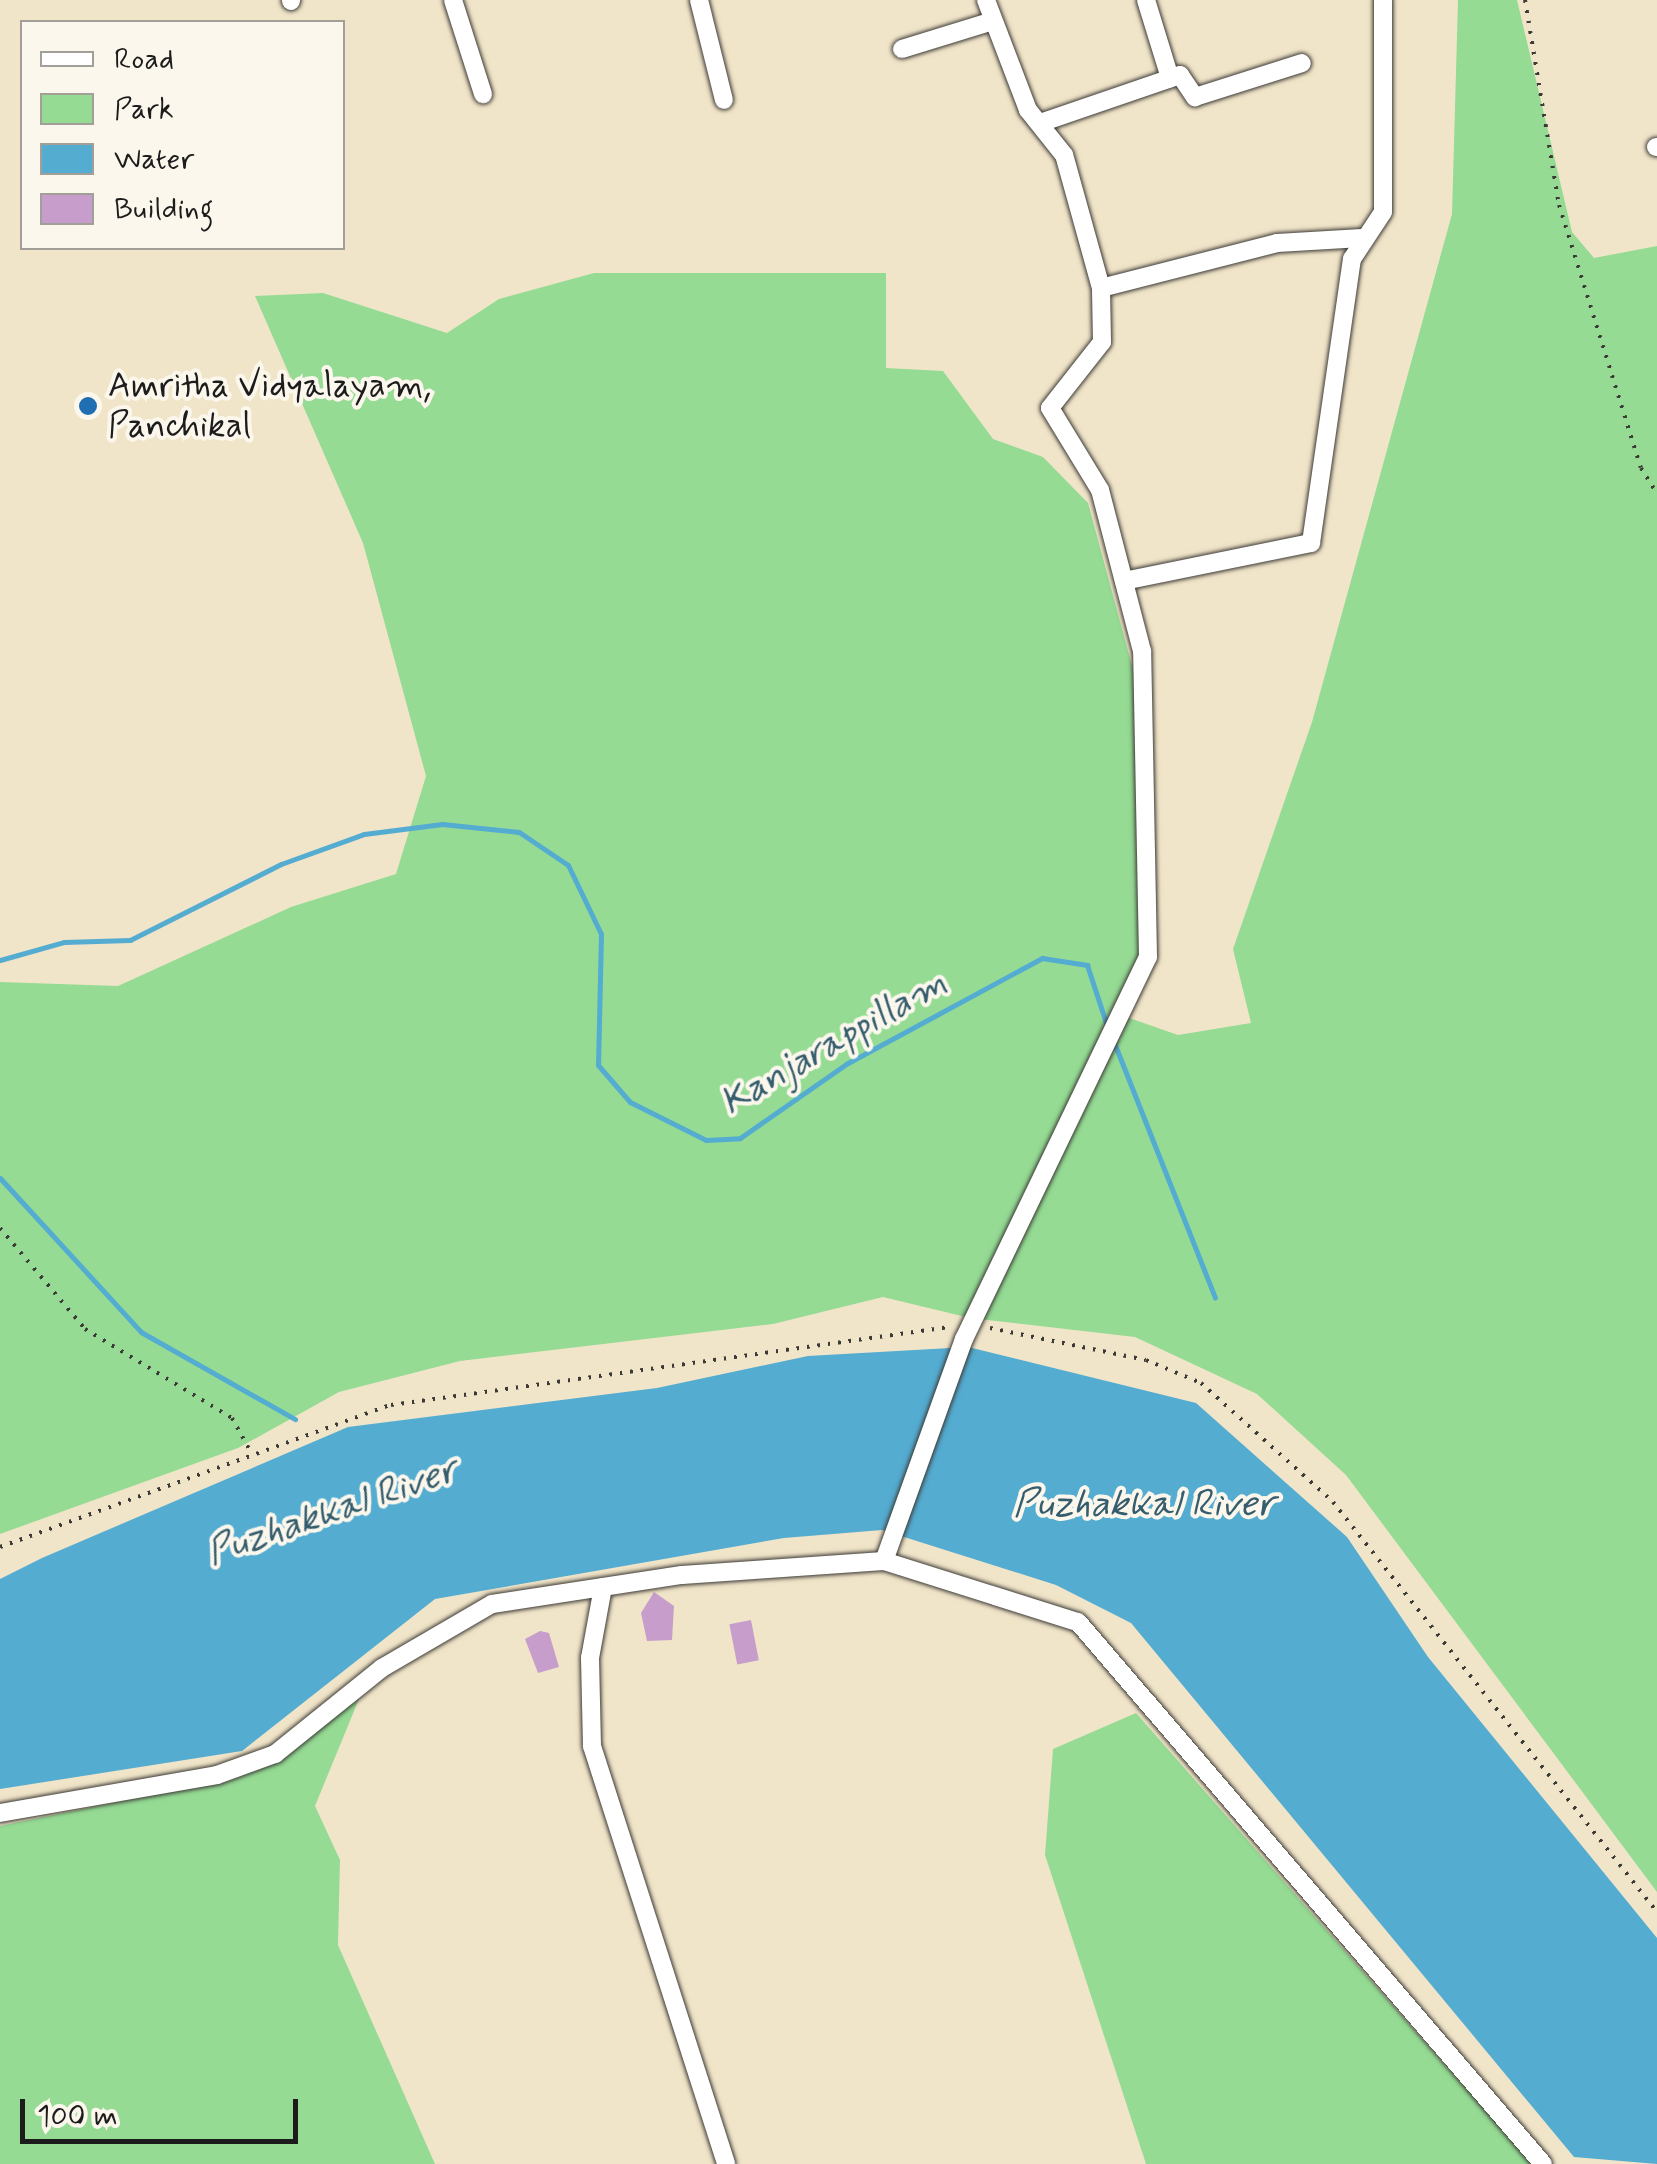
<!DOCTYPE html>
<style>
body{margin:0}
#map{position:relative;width:1657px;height:2164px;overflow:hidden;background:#f1e5c9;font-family:Mynerve,sans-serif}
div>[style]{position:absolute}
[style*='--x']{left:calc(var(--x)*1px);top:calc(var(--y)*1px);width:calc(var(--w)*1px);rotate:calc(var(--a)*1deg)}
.green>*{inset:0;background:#95db94}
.water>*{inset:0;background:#54acd1}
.stream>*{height:5px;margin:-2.5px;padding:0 2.5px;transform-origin:2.5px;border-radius:2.5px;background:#54acd1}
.building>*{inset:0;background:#c79dcb;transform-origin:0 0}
.path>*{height:4px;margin-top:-2px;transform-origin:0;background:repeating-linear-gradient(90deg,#3c3a36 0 2.5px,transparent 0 10.5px)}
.roads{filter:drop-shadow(0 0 2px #3c3a36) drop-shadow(0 0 2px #3c3a36)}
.street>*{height:18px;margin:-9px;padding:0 9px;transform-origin:9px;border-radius:9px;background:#fff}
.dots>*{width:28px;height:28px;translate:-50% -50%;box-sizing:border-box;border:5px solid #fbf7ec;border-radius:50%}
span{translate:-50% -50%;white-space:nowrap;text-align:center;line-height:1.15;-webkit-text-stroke:8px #fbf7ec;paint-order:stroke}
.poi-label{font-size:35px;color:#1c1c1c}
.left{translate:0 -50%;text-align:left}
.water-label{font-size:38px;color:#355d6d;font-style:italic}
.legend{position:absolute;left:20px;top:20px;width:325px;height:230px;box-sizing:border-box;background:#fbf7ec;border:2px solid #a29f99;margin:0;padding:12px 18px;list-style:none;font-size:30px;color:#1c1c1c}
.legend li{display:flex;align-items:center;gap:20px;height:50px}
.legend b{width:50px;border:2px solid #a29f99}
.scale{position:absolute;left:20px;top:2099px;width:278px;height:45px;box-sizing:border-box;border:5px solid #1c1c1c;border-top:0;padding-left:12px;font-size:30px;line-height:35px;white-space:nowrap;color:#1c1c1c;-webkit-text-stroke:8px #fbf7ec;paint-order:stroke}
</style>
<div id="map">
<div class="green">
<div style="clip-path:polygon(1458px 0,1517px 0,1572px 232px,1594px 258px,1657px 246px,1657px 1892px,1346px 1475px,1257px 1394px,1135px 1337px,970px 1318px,883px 1297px,773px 1324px,460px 1361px,339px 1392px,238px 1448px,0 1534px,0 982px,118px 986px,291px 907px,396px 874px,426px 776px,363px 543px,255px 296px,323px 293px,447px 333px,499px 299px,594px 273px,886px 273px,886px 368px,943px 371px,993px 439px,1043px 457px,1088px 503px,1134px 673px,1142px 960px,1115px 1013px,1178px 1035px,1251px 1023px,1233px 949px,1312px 722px,1452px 214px)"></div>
<div style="clip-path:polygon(359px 1699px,315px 1806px,340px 1860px,338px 1945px,435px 2164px,0 2164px,0 1826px,240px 1777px)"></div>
<div style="clip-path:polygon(1136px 1713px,1444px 2064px,1536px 2164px,1146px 2164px,1045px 1855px,1053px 1749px)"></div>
</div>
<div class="water">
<div style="clip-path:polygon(968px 1347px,1196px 1403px,1347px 1537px,1428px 1657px,1657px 1938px,1657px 2164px,1574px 2157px,1131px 1623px,1056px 1585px,882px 1530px,784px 1538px,435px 1599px,242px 1751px,0 1789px,0 1579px,42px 1558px,348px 1427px,657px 1388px,808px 1356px)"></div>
</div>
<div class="stream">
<div style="--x:0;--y:960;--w:66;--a:-15.7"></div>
<div style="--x:64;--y:942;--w:66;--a:-1.7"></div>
<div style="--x:130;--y:940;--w:169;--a:-26.7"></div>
<div style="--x:281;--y:864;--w:88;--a:-19.9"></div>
<div style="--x:364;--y:834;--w:79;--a:-7.3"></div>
<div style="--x:442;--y:824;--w:77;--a:5.9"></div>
<div style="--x:519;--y:832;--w:59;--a:34"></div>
<div style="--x:568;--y:865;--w:76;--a:64.4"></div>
<div style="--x:601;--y:934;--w:131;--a:91.3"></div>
<div style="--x:598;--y:1065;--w:49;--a:49.1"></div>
<div style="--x:630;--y:1102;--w:85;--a:26.6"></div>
<div style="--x:706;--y:1140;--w:34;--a:-3"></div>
<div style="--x:740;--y:1138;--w:129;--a:-34.9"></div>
<div style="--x:846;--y:1064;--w:223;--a:-28.4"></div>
<div style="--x:1042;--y:958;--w:46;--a:8.8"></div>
<div style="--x:1087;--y:965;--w:64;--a:71.8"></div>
<div style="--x:1113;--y:1040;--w:277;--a:68.4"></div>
<div style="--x:0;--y:1178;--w:209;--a:47.5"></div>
<div style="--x:141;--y:1332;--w:177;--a:29.5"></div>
</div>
<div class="building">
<div style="clip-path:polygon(654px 1592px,674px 1606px,672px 1640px,647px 1641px,641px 1613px)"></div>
<div style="left:751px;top:1620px;width:41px;height:22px;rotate:79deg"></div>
<div style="clip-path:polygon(540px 1631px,549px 1633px,559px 1667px,538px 1673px,525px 1639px)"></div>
</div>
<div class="path">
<div style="--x:1525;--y:0;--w:208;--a:80.6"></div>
<div style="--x:1559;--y:205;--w:275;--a:72.7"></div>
<div style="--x:1641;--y:468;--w:31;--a:58"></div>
<div style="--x:0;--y:1228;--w:132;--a:49.9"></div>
<div style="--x:85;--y:1329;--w:172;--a:31.2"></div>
<div style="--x:232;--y:1418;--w:39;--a:61"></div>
<div style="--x:990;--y:1328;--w:159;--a:11.6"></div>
<div style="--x:1146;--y:1360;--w:60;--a:22.7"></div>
<div style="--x:1201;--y:1383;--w:178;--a:42"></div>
<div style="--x:1333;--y:1502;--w:523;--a:51.68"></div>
<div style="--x:0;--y:1547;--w:416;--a:-20"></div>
<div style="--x:391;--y:1405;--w:564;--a:-7.94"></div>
</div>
<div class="roads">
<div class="street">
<div style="--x:291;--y:0;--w:1;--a:90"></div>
<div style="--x:453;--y:0;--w:99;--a:72.3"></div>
<div style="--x:699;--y:0;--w:103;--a:76"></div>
<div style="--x:1146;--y:0;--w:82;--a:72.9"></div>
<div style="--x:902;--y:49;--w:95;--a:-17.1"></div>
<div style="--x:1043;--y:122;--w:145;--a:-18.9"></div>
<div style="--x:1180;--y:75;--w:27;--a:56"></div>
<div style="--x:1195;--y:97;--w:112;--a:-17.6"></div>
<div style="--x:1656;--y:147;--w:1;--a:0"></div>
<div style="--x:1101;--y:288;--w:182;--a:-14.3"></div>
<div style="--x:1277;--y:243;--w:85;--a:-3.4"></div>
<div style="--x:1124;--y:581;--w:191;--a:-11.5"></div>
<div style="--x:1311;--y:543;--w:287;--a:-81.8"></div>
<div style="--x:1352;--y:259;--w:56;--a:-56.6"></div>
<div style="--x:1383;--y:212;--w:212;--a:-90"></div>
<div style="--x:884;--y:1561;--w:236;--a:-70.2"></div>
<div style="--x:964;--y:1339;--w:424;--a:-64.3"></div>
<div style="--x:1148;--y:957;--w:306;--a:-91.1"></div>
<div style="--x:1142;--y:651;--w:166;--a:-104.6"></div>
<div style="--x:1100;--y:490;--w:96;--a:-121.4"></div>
<div style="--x:1050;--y:408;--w:84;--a:-51.8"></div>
<div style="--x:1102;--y:342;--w:54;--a:-91.1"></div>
<div style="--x:1101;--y:288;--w:138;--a:-105.5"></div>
<div style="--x:1064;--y:155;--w:58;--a:-128.7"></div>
<div style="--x:1028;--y:110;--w:118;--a:-110.9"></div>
<div style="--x:603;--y:1587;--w:72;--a:100.4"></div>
<div style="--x:590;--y:1658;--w:88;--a:88.7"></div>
<div style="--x:592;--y:1746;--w:439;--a:72.2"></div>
<div style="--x:0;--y:1813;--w:220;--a:-9.9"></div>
<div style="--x:217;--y:1775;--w:62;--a:-19.9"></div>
<div style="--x:275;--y:1754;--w:137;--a:-38.8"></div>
<div style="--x:382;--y:1668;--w:127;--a:-30.2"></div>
<div style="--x:492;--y:1604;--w:192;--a:-8.7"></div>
<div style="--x:682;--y:1575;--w:202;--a:-4"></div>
<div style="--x:884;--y:1561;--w:203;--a:17.5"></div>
<div style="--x:1078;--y:1622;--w:714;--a:49.37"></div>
</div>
</div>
<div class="dots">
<div style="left:88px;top:406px;background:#1f6fb2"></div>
</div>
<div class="poi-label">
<span class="left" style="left:108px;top:406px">Amritha Vidyalayam,<br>Panchikal</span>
</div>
<div class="water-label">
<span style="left:834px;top:1043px;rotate:-30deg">Kanjarappillam</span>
<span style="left:1144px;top:1505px">Puzhakkal River</span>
<span style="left:332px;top:1512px;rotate:-19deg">Puzhakkal River</span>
</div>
<ul class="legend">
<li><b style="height:12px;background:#fff"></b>Road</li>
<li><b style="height:28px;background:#95db94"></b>Park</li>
<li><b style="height:28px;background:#54acd1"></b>Water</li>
<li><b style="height:28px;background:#c79dcb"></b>Building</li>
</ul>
<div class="scale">100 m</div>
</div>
